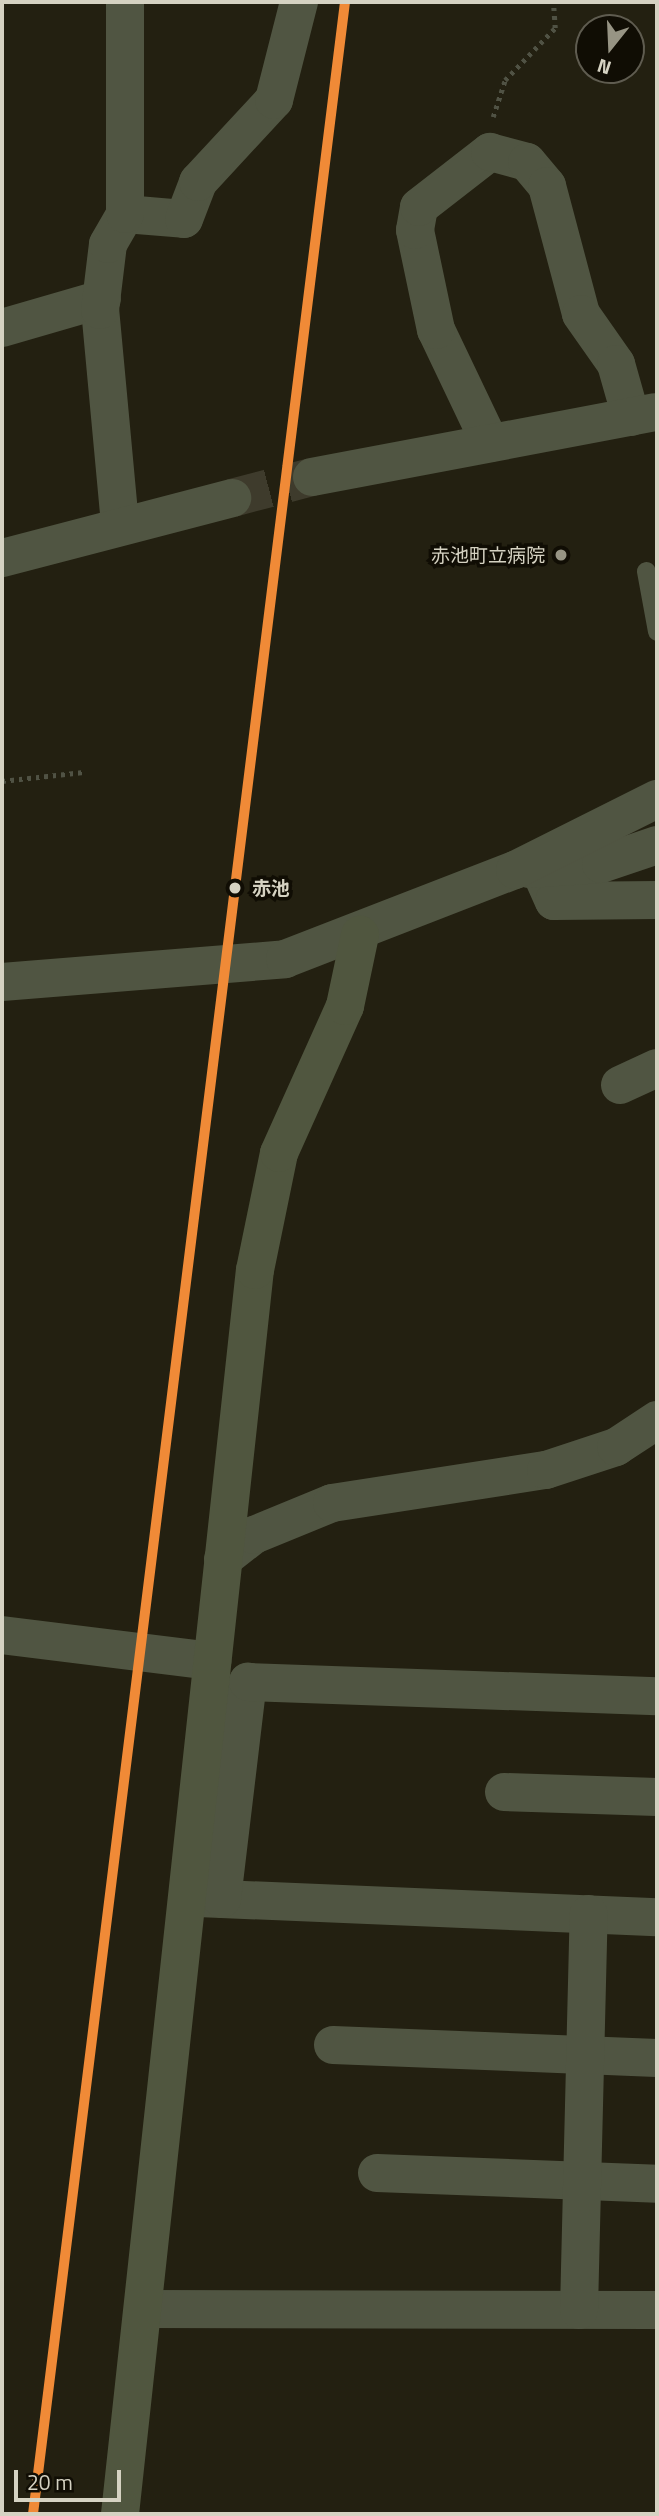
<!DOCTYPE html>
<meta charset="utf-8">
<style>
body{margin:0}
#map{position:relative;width:659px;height:2516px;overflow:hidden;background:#232011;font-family:"Titillium Web","Noto Sans JP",sans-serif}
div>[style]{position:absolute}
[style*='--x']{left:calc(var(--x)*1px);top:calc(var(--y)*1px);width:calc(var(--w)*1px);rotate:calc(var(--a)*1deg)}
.street-tunnel>*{height:38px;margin-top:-19px;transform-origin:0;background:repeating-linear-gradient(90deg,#3e3b2c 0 38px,transparent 0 57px)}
.path>*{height:4.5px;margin-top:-2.25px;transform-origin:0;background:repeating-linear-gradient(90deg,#505244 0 3.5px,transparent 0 8.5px)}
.lane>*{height:19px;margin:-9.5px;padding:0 9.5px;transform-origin:9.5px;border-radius:9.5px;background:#505542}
.street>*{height:38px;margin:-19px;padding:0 19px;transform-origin:19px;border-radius:19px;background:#505542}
.secondary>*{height:38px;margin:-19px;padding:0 19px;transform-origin:19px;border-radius:19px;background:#50563f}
.rail-1>*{height:10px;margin:-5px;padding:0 5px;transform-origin:5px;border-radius:5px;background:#f08a37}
.dots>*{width:19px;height:19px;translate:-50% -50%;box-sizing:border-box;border:4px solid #100d04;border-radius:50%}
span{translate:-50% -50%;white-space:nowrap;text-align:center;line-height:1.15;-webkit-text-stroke:7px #100d04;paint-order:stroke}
.poi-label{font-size:19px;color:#d5d2c2}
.right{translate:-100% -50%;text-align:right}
.stop-label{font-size:19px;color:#d5d2c2;font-weight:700}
.left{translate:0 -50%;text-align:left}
.frame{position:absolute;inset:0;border:4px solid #d5d2c2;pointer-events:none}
.north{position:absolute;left:575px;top:14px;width:70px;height:70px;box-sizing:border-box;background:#100d04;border:2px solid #5f5c50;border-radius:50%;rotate:198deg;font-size:19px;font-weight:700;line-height:28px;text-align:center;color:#d5d2c2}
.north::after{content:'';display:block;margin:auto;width:24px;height:32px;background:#979484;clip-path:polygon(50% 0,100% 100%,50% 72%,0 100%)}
.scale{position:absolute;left:14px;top:2470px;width:107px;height:32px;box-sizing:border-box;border:4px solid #d5d2c2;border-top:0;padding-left:9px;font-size:21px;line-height:24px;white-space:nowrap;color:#d5d2c2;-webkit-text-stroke:5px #100d04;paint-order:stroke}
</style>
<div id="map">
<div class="street-tunnel">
<div style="--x:232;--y:498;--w:83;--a:-14.7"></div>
</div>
<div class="path">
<div style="--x:493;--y:117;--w:39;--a:-72"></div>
<div style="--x:505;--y:80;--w:72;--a:-46.1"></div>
<div style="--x:555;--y:28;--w:26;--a:-94"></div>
<div style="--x:2;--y:781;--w:82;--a:-6.3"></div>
</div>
<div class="lane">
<div style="--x:646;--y:571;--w:61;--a:79.6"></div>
</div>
<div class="street">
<div style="--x:125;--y:214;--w:59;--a:4.8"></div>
<div style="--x:184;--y:219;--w:40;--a:-69"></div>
<div style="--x:198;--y:182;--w:112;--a:-47.2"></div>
<div style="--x:274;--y:100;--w:101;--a:-75.7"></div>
<div style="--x:2;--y:328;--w:104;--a:-16.2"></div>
<div style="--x:490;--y:443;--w:125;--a:-115.5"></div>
<div style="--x:436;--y:330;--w:102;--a:-101.9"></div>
<div style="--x:415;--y:230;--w:23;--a:-80"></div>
<div style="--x:419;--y:207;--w:90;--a:-37.8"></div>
<div style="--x:490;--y:152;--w:38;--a:15"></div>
<div style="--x:527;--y:162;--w:31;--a:50"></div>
<div style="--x:547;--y:186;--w:132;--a:75.1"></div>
<div style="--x:581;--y:314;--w:61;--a:55"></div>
<div style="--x:616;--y:364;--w:55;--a:74.2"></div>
<div style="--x:312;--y:477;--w:349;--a:-10.7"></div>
<div style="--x:120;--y:524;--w:215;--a:-95.3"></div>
<div style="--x:100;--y:310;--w:66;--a:-83.1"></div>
<div style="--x:108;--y:244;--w:34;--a:-60"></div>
<div style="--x:125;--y:214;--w:212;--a:-90"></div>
<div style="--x:2;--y:558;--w:238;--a:-14.6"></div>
<div style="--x:539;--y:868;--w:36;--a:66"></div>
<div style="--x:554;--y:901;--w:103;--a:-0.6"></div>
<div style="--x:529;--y:869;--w:72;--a:-4"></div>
<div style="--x:601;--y:864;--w:59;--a:-18.7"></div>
<div style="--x:2;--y:982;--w:284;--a:-4.6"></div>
<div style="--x:285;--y:959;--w:247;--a:-21.2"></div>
<div style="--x:515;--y:870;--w:159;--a:-26.6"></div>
<div style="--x:620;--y:1085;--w:41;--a:-24.7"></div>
<div style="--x:223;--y:1559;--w:39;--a:-38"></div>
<div style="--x:254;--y:1535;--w:84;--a:-22.3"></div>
<div style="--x:332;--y:1503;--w:217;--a:-8.8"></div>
<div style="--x:546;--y:1470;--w:74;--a:-18.2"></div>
<div style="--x:616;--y:1447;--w:49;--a:-33.4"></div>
<div style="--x:2;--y:1635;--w:212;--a:7.1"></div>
<div style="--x:504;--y:1792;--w:153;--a:1.9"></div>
<div style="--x:198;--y:1898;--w:459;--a:2.4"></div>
<div style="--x:222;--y:1899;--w:219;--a:-83.2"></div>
<div style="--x:248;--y:1682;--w:409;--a:2"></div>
<div style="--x:333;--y:2045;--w:324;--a:2.3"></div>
<div style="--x:377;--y:2173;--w:280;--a:2.2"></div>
<div style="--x:144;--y:2309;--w:513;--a:0.11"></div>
<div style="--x:579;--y:2310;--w:396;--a:-88.6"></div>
</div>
<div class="secondary">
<div style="--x:120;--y:2514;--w:1251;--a:-83.81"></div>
<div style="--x:255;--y:1270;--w:119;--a:-78.4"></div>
<div style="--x:279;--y:1153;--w:161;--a:-65.8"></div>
<div style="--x:345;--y:1006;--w:73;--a:-78.1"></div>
</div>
<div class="rail-1">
<div style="--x:33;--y:2514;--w:2531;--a:-82.92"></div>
</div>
<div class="dots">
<div style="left:561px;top:555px;background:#979484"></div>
<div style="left:235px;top:888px;background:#d5d2c2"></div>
</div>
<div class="poi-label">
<span class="right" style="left:545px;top:555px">赤池町立病院</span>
</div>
<div class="stop-label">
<span class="left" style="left:252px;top:888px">赤池</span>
</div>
<div class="frame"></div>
<div class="north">N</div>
<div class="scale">20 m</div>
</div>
